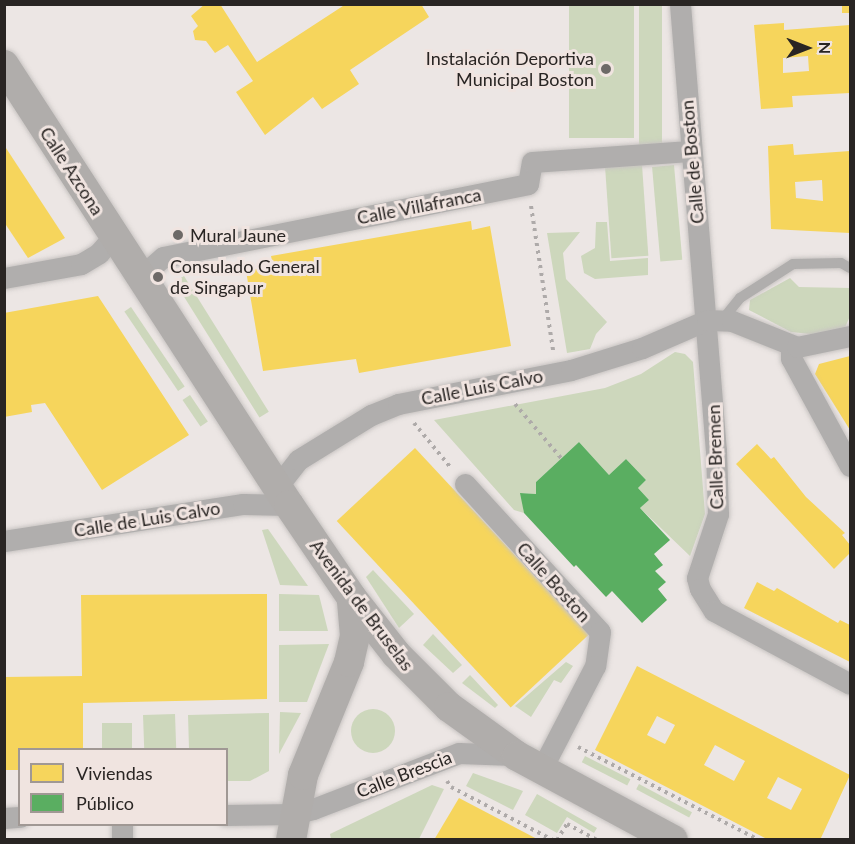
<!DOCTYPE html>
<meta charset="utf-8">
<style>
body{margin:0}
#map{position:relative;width:855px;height:844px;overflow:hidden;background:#ece6e4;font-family:Lato,sans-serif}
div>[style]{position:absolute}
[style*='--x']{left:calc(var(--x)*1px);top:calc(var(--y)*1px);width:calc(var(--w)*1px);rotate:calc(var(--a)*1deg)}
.green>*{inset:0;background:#cdd7bc;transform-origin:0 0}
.round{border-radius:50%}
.homes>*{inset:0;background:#f6d55c;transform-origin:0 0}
.public>*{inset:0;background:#5aae61}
.path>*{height:4px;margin-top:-2px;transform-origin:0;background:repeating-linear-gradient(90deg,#aeaaa9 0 3px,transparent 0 7.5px)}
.roads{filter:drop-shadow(0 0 2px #c8c4c2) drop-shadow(0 0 2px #c8c4c2)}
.lane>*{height:10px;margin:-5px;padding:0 5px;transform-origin:5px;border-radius:5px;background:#b0aead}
.street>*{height:21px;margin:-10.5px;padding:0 10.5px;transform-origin:10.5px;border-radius:10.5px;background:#b0aead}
.secondary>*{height:30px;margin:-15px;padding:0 15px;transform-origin:15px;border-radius:15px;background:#b0adab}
.dots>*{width:16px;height:16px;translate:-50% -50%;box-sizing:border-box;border:3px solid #f0e4e0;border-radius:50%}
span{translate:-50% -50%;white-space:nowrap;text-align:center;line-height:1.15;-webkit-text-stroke:6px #f0e4e0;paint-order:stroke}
.poi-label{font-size:18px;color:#292523}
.right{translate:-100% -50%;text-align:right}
.left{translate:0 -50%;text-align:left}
.street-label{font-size:18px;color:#292523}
.frame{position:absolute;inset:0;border:6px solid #292523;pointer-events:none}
.legend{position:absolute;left:18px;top:748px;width:210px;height:78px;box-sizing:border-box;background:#f0e4e0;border:2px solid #a09894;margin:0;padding:8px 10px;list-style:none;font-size:18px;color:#292523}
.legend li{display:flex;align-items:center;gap:12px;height:30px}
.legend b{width:30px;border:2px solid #a09894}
.north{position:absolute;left:777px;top:18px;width:60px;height:60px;-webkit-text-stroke:4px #f0e4e0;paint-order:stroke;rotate:90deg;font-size:16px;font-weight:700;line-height:24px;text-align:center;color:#292523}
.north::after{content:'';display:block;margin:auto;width:21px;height:27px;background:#292523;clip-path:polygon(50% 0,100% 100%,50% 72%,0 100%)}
</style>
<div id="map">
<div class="green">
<div style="left:569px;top:5px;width:65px;height:133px"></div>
<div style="left:639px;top:5px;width:23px;height:141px"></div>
<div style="left:642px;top:165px;width:91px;height:37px;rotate:86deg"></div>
<div style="left:674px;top:165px;width:95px;height:22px;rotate:85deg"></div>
<div style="clip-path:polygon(596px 222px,607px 222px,610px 261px,648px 258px,648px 275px,595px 279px,584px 273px,581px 256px,595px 248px)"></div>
<div style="clip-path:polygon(580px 232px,563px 253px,566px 279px,607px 322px,596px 334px,590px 349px,567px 353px,547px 233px)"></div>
<div style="left:184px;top:276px;width:160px;height:11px;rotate:58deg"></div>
<div style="clip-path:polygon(790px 278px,799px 287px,850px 288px,850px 316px,844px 330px,820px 335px,791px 332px,749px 310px,750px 300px)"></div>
<div style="left:131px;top:307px;width:96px;height:8px;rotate:56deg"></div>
<div style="clip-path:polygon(675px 352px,685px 354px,693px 362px,705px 514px,690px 556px,640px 508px,649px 500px,638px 488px,646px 480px,626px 459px,609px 475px,579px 442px,536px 482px,536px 494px,521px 493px,524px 513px,514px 510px,434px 420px,605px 388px,641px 374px)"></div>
<div style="left:190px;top:395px;width:32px;height:9px;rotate:56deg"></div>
<div style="clip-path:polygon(268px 529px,308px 586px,280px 585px,262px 530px)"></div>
<div style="clip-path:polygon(373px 570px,414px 614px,399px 628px,366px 577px)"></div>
<div style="clip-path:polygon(279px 594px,319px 595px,328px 631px,279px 631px)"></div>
<div style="clip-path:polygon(433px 634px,462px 665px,453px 673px,423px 645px)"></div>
<div style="clip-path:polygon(329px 644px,307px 702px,279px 702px,279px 645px)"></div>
<div style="clip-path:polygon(566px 662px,573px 666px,561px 683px,554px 680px,531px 717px,515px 706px)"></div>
<div style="clip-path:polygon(470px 675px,498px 705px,495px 708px,462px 683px)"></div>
<div class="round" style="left:351px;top:709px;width:44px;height:44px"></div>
<div style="clip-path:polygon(280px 712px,301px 713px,279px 754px)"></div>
<div style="clip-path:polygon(269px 713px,269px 771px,250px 781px,227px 781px,226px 750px,189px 749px,188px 715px)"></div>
<div style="left:175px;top:714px;width:35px;height:32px;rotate:88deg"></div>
<div style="left:132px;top:723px;width:26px;height:30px;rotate:90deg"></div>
<div style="left:585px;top:756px;width:51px;height:7px;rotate:27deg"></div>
<div style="clip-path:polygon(473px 773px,523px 791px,513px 810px,466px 786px)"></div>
<div style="left:639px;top:784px;width:60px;height:6px;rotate:28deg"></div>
<div style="clip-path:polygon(432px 785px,444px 789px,419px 839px,331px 839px,330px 834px)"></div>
<div style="clip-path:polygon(537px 794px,597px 828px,594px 833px,567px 817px,557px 833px,525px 815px)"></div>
</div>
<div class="homes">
<div style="clip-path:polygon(205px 4px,220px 4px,257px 62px,346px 4px,421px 4px,429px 17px,350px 70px,359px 84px,322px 109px,313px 97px,265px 135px,236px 92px,253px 81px,228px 45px,215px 53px,206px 41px,195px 40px,193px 31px,198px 26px,191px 16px)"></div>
<div style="left:842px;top:4px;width:8px;height:9px"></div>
<div style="clip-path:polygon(evenodd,784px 23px,784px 30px,850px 25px,850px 93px,792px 96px,793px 107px,761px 109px,754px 25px,784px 23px,808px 56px,809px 71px,783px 73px,783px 58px,808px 56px)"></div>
<div style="clip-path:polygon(evenodd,793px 144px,794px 155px,850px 151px,850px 233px,771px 229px,768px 146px,793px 144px,822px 180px,823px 201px,796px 198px,795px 182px,822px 180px)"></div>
<div style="clip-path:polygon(4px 145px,65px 238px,28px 258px,4px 222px)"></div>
<div style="clip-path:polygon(471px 221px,472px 230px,490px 226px,511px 346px,359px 373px,356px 359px,263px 371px,246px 271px,273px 266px,271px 256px)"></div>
<div style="clip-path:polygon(98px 296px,189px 435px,102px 490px,45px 403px,31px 405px,32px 412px,4px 417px,4px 313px)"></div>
<div style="clip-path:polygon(850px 356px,850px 430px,815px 374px,819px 364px)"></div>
<div style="clip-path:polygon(757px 444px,771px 459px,774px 457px,806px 497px,845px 533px,842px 535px,850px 545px,850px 553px,834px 569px,736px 464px)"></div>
<div style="left:415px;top:448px;width:255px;height:107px;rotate:47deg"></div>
<div style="clip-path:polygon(757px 582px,774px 591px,777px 588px,838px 623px,840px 620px,850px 625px,850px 662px,744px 608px)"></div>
<div style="clip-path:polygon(267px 594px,267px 699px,83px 703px,83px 750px,20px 750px,20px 770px,4px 770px,4px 677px,82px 676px,81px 595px)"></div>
<div style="clip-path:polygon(evenodd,637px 666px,850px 775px,820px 840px,769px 840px,595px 750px,637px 666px,657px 716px,675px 725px,665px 744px,647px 735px,657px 716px,637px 666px,715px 745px,745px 761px,734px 781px,704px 765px,715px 745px,637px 666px,778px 777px,802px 789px,791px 810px,767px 798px,778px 777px)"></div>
<div style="clip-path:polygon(459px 798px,539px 840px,434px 840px)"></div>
</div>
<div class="public">
<div style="clip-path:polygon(579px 442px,609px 475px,626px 459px,646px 480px,638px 488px,649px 500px,640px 508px,670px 540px,654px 554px,663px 565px,655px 571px,666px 582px,658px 589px,667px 600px,642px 623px,612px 591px,606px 597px,576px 565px,574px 567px,524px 513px,520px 493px,536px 494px,536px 482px)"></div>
</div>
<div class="path">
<div style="--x:531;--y:206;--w:146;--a:81.3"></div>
<div style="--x:515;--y:404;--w:71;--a:49.6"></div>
<div style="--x:414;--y:423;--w:58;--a:50.6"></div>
<div style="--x:578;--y:747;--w:203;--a:27.2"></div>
<div style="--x:447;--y:781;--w:7;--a:56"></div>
<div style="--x:451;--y:787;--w:115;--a:27.5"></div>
<div style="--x:557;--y:840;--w:19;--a:-58"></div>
<div style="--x:567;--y:824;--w:34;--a:28"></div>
</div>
<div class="roads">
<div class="lane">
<div style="--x:723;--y:319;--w:27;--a:-51"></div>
<div style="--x:740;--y:298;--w:63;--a:-32.7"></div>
<div style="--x:793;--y:264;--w:48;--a:-1.2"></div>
<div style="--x:841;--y:263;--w:10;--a:29"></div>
</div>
<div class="street">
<div style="--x:680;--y:4;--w:447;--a:85.4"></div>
<div style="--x:716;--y:450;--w:64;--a:88.2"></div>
<div style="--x:718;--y:514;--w:67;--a:108.2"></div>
<div style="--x:697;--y:578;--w:11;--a:75"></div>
<div style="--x:700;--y:589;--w:26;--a:58"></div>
<div style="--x:714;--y:611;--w:154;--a:28.2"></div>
<div style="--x:140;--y:277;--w:30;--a:-41"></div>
<div style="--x:163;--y:257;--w:372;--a:-11.3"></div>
<div style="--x:528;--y:184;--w:22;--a:-80"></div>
<div style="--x:532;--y:162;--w:158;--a:-4"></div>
<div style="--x:4;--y:278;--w:78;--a:-10.3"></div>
<div style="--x:81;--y:264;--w:21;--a:-31"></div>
<div style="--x:99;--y:253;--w:23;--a:-49"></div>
<div style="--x:791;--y:346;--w:12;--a:90"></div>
<div style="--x:791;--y:358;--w:123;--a:61.4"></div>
<div style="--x:465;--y:484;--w:200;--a:47.6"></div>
<div style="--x:600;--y:632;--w:34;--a:98"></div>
<div style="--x:595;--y:666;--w:117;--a:117.4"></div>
<div style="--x:277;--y:487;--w:34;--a:-52"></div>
<div style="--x:298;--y:460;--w:86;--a:-31.7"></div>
<div style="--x:371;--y:415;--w:29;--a:-22"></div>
<div style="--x:398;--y:404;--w:176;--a:-11.1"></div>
<div style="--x:571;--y:370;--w:74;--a:-17.2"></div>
<div style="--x:642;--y:348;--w:71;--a:-23.3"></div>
<div style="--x:707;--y:320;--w:25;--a:2"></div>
<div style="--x:732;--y:321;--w:70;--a:21.8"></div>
<div style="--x:797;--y:347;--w:54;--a:-11.7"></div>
<div style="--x:4;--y:541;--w:242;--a:-8.8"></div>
<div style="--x:243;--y:504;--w:46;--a:1.2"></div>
<div style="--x:226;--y:815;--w:68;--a:-0.8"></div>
<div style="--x:294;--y:814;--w:20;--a:-15"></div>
<div style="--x:313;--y:809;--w:156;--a:-21"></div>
<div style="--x:459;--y:753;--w:54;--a:2.1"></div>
<div style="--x:4;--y:818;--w:16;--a:-4"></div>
<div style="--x:122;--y:824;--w:16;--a:90"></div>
</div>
<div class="secondary">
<div style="--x:4;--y:65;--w:524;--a:57.07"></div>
<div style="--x:289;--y:505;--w:112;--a:55.9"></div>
<div style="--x:352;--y:598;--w:71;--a:51.8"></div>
<div style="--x:396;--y:654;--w:75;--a:45"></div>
<div style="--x:449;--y:707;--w:84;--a:35.8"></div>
<div style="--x:517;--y:756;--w:177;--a:28.3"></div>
<div style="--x:291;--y:840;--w:66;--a:-79.5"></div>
<div style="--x:303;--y:775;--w:122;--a:-67.8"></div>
<div style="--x:349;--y:662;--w:27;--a:-77"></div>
<div style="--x:355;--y:636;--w:38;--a:-95"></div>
</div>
</div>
<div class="dots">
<div style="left:606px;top:69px;background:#6d6967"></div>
<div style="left:178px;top:235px;background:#6d6967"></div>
<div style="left:158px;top:277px;background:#6d6967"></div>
</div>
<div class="poi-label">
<span class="right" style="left:594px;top:69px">Instalación Deportiva<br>Municipal Boston</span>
<span class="left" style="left:190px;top:235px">Mural Jaune</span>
<span class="left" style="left:170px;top:277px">Consulado General<br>de Singapur</span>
</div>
<div class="street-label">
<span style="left:692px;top:162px;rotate:-95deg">Calle de Boston</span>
<span style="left:72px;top:171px;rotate:57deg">Calle Azcona</span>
<span style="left:419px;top:206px;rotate:-11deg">Calle Villafranca</span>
<span style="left:482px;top:387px;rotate:-11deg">Calle Luis Calvo</span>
<span style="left:715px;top:457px;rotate:-92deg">Calle Bremen</span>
<span style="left:147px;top:519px;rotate:-9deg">Calle de Luis Calvo</span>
<span style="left:554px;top:582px;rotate:48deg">Calle Boston</span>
<span style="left:362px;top:605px;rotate:53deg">Avenida de Bruselas</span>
<span style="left:404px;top:774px;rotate:-21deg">Calle Brescia</span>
</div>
<div class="frame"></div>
<ul class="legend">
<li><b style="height:16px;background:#f6d55c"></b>Viviendas</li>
<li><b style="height:16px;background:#5aae61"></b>Público</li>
</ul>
<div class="north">N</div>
</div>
